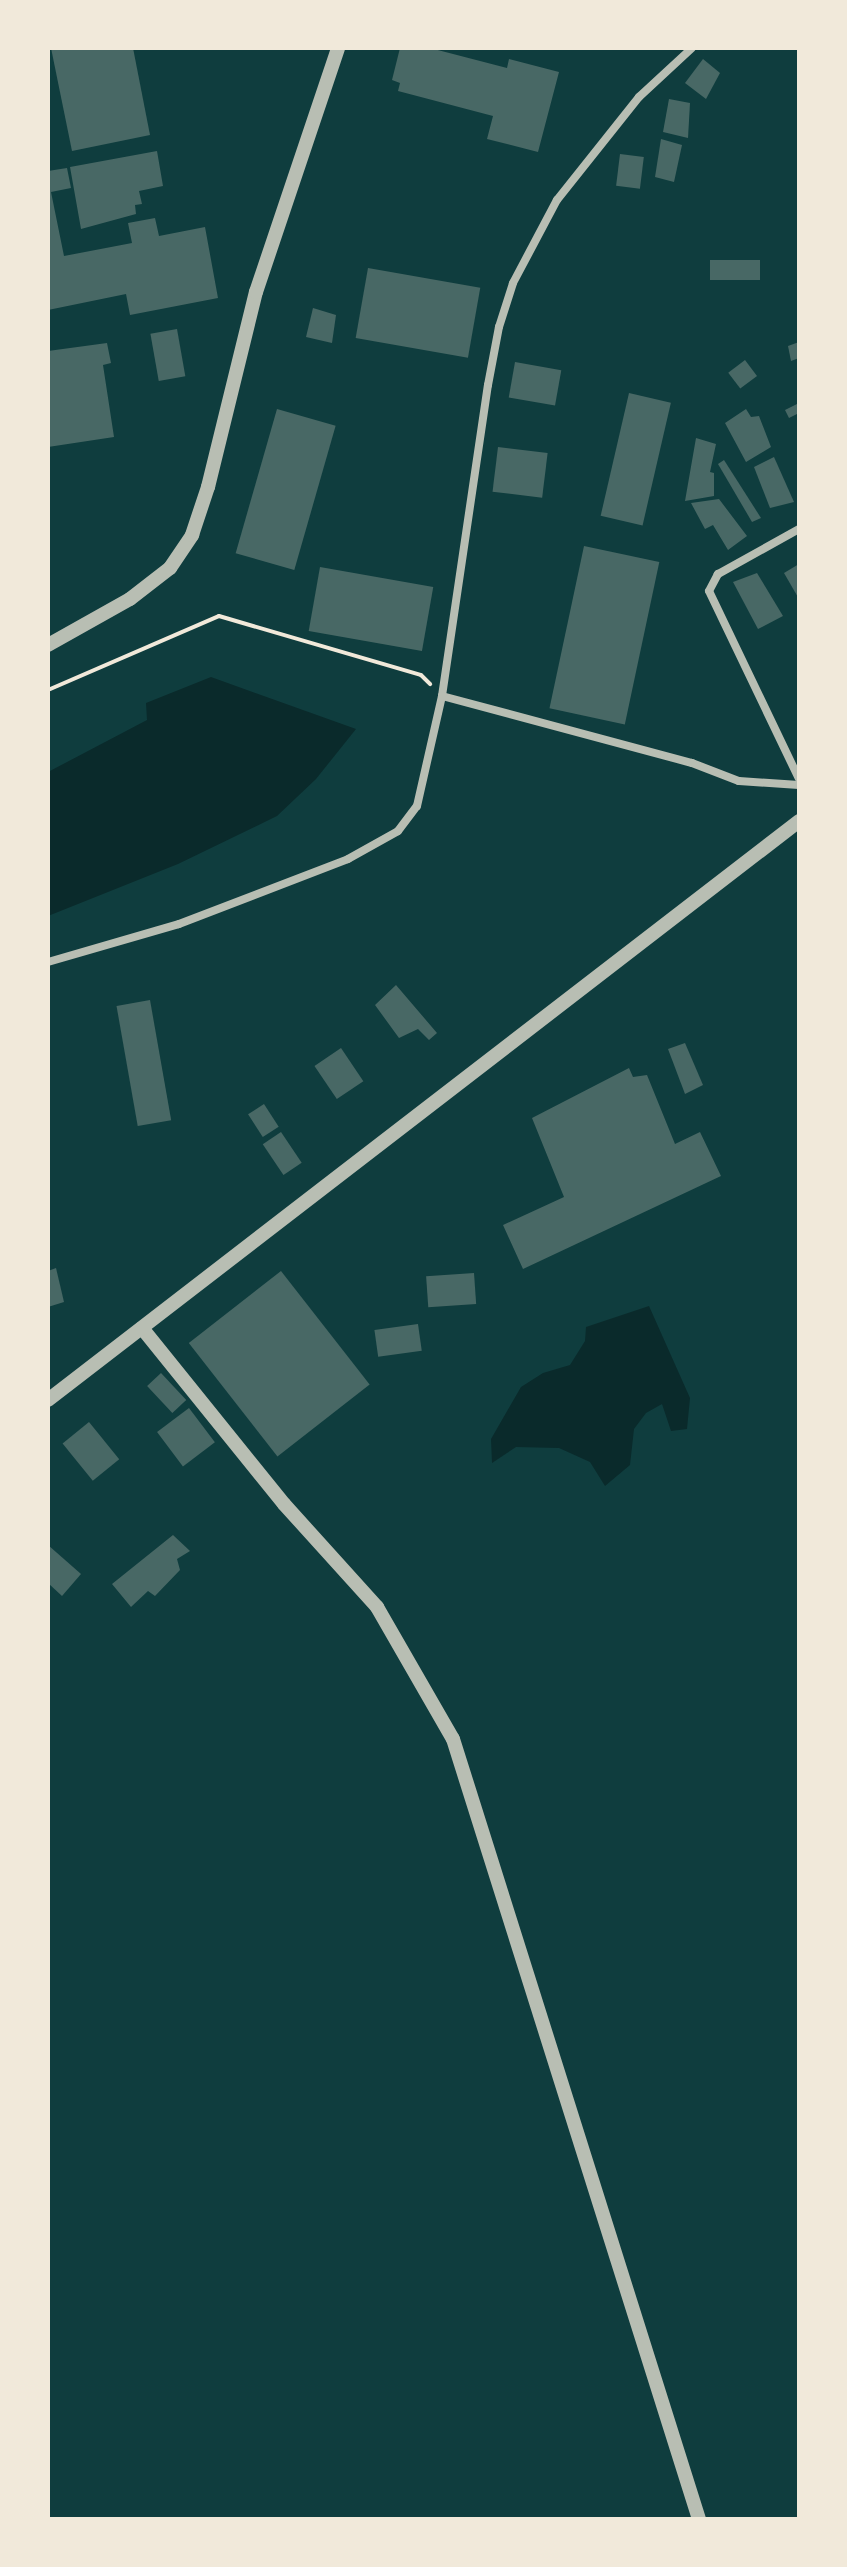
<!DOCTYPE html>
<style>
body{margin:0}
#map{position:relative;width:847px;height:2567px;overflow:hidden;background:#0f3d3e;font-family:Commissioner,sans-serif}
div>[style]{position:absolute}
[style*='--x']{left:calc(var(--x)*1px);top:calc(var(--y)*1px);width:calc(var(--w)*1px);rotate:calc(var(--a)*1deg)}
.water>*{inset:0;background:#0a2a2b}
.building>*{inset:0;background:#486865;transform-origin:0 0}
.path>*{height:4px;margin:-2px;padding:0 2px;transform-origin:2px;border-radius:2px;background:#f1e9da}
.minor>*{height:8px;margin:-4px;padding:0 4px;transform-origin:4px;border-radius:4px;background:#b8beb3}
.tertiary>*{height:14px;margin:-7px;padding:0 7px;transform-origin:7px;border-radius:7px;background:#b8beb3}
span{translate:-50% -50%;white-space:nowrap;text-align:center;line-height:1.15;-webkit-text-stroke:6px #f1e9da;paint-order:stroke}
.frame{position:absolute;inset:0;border:50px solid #f1e9da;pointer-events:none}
</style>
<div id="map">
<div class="water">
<div style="clip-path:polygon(211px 677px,356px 729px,316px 779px,277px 816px,178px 864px,48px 916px,48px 772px,147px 720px,146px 703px)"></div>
<div style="clip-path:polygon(649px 1306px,690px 1398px,687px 1429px,671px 1431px,662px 1404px,646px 1413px,634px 1429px,630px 1465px,605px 1486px,590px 1462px,559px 1448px,516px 1447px,492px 1463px,491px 1439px,521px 1387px,543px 1373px,570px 1365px,585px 1341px,586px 1327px)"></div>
</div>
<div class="building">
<div style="clip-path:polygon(51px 48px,133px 48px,150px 135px,72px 151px)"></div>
<div style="clip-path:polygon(400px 48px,430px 48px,507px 68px,509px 59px,559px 72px,538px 152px,487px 139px,493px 116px,398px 91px,400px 83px,392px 80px)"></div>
<div style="clip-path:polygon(703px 59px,720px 73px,706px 99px,685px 83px)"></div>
<div style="clip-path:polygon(669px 99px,690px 103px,688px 138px,663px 132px)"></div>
<div style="clip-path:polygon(661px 139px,682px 145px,674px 182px,655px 177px)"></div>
<div style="clip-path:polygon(157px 151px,163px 186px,139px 191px,142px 204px,135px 205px,136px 214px,81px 229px,70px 167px)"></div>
<div style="left:620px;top:154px;width:24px;height:32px;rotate:7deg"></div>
<div style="clip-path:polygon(67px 168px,71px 188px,51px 192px,64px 256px,132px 243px,128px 223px,155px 218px,159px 236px,205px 227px,218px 298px,130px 315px,126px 294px,48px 310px,48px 171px)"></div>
<div style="left:760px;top:260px;width:20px;height:50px;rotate:90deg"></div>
<div style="left:368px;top:268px;width:114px;height:71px;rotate:10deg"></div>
<div style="clip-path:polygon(313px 308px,336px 315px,332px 343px,306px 337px)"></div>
<div style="left:177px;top:329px;width:48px;height:27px;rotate:80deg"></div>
<div style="clip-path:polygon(799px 342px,799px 358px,791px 361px,788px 346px)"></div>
<div style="clip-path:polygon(107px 343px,111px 363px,103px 365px,114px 437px,48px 447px,48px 351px)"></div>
<div style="left:745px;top:360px;width:20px;height:21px;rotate:53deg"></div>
<div style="left:515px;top:362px;width:47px;height:36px;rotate:10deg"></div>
<div style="left:629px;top:393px;width:43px;height:126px;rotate:13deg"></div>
<div style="clip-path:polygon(799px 403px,799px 413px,789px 418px,785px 410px)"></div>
<div style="left:277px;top:409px;width:61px;height:150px;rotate:16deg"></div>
<div style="clip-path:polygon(746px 409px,751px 417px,759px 416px,771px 447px,746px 462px,725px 423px)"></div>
<div style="clip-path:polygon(696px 438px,716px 444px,710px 472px,714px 473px,714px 496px,685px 501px)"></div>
<div style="left:498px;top:447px;width:50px;height:45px;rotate:7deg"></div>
<div style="clip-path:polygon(774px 457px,794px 502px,770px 508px,754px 467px)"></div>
<div style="clip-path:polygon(724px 460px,761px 518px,752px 522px,718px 464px)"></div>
<div style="clip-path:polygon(719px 499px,747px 536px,728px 550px,713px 525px,705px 529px,691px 503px)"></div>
<div style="left:584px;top:546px;width:77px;height:166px;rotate:12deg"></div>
<div style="clip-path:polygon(799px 564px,799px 599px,784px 573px)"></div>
<div style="left:320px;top:567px;width:115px;height:65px;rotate:10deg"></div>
<div style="clip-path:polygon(757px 573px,783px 616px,758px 629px,733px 582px)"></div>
<div style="clip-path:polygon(396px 985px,437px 1033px,429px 1040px,418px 1029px,399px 1038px,375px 1005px)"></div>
<div style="left:150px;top:1000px;width:122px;height:34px;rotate:80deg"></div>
<div style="clip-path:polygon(685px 1043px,703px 1085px,685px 1094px,668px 1049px)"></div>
<div style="left:341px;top:1048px;width:40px;height:32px;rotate:56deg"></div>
<div style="clip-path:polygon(629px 1068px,633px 1077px,647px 1075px,675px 1144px,700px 1132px,721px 1176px,523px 1269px,503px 1225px,564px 1197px,532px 1118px)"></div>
<div style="left:264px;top:1104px;width:27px;height:19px;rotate:57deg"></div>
<div style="left:281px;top:1132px;width:37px;height:22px;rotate:56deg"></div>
<div style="clip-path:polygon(56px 1268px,64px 1302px,48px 1307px,48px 1271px)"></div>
<div style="left:281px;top:1271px;width:144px;height:117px;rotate:52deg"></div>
<div style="left:474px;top:1273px;width:31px;height:48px;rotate:86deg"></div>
<div style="left:418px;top:1324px;width:27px;height:44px;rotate:82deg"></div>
<div style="left:161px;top:1373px;width:37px;height:19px;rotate:47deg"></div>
<div style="left:189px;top:1408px;width:43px;height:40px;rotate:53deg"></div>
<div style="left:89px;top:1422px;width:48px;height:34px;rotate:51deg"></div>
<div style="clip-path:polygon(173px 1535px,190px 1551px,177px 1559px,180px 1570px,155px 1596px,148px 1591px,131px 1607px,112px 1584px)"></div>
<div style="clip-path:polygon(48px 1545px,81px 1574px,62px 1596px,48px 1583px)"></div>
</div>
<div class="path">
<div style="--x:48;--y:690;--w:186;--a:-23.4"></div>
<div style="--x:219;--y:616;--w:210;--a:16.3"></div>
<div style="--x:421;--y:675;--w:13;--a:45"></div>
</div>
<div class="minor">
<div style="--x:799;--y:529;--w:93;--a:150.9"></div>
<div style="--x:718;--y:574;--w:19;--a:118"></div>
<div style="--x:709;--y:591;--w:208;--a:64.4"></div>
<div style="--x:442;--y:696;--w:259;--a:15"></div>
<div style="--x:692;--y:763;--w:50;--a:21"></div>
<div style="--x:739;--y:781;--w:60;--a:3.8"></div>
<div style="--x:48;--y:962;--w:136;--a:-16.2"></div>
<div style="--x:179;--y:924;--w:181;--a:-21"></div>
<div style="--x:348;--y:859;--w:57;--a:-29.2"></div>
<div style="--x:398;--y:831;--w:31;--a:-53"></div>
<div style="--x:417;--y:806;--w:113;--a:-77.2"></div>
<div style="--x:442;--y:696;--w:314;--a:-81.6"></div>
<div style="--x:488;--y:385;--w:59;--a:-79.3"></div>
<div style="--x:499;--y:327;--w:46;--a:-72.3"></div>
<div style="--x:513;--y:283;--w:94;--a:-62.1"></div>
<div style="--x:557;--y:200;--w:132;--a:-51.5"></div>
<div style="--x:639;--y:97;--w:72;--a:-42.8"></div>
</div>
<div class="tertiary">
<div style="--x:48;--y:645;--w:94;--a:-29.3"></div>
<div style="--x:130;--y:599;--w:51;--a:-37.8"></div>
<div style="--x:170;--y:568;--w:40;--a:-56"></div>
<div style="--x:192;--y:535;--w:51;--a:-71.6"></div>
<div style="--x:208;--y:487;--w:201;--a:-76.2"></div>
<div style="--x:256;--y:292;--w:257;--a:-71.4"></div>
<div style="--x:142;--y:1328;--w:226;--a:51.1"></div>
<div style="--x:284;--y:1504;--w:139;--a:47.9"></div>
<div style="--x:377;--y:1607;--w:152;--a:60.1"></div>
<div style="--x:453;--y:1739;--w:818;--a:72.5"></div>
<div style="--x:48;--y:1400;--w:948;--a:-37.63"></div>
</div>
<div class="frame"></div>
</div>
